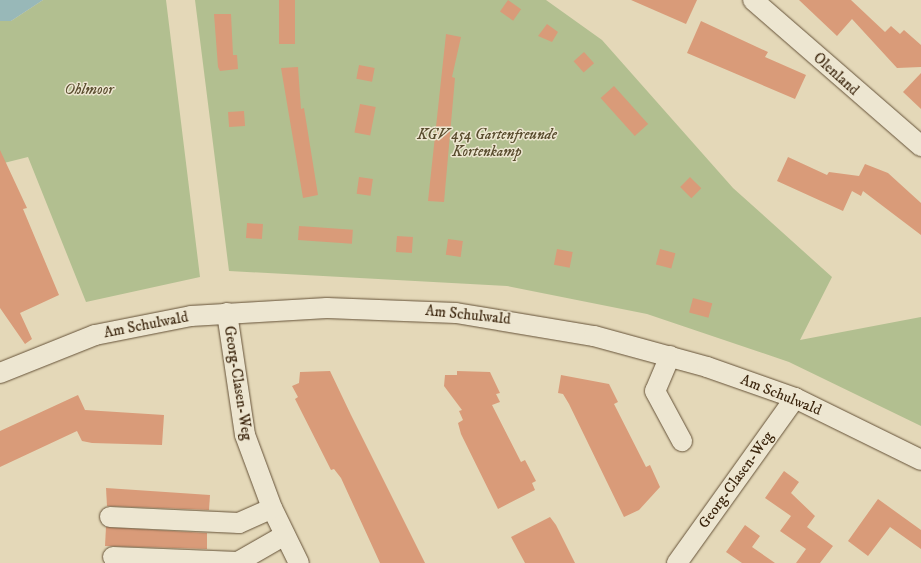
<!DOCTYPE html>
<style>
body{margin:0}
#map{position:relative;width:921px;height:563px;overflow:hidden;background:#e4d8b8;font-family:"IM FELL DW Pica",serif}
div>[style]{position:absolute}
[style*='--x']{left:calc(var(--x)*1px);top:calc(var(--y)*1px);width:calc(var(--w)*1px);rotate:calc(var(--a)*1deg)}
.green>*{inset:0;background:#b2bf90}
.water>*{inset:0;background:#98b8b8}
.building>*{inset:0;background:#d99b79;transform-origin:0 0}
.roads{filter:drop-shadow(0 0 1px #655238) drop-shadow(0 0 1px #655238)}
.minor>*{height:20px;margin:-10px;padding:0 10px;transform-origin:10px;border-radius:10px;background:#ede6d1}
span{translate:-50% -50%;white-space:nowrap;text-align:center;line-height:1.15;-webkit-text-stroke:3px #ede6d1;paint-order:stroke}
.street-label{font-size:15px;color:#3b250d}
.park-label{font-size:15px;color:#594c2e;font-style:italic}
</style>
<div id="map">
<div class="green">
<div style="clip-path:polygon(43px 0,166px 0,200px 277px,86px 302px,28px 157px,0 164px,0 21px,11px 21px)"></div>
<div style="clip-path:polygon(195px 0,546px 0,602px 40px,733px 188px,832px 277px,800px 340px,921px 317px,921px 426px,789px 362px,647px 314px,507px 286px,229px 271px)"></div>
</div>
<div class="water">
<div style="clip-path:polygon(0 0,43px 0,11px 21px,0 21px)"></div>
</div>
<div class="building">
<div style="left:279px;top:0;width:16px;height:44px"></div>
<div style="left:508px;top:0;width:16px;height:14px;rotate:35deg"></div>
<div style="clip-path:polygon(631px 0,697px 0,686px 24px)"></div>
<div style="clip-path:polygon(799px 0,851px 0,885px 32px,891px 26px,900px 34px,904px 30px,921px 45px,921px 67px,897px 68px,852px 19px,837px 36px)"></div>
<div style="clip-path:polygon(214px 14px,231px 14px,233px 55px,237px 55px,238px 69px,220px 71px,218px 67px)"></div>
<div style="clip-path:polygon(701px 21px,768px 52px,765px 57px,806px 75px,795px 99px,687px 53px)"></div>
<div style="clip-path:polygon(547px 24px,558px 32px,552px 42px,538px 36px)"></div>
<div style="clip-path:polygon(446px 34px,461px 37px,452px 77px,455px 78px,444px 202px,428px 201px)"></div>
<div style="left:584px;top:52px;width:15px;height:14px;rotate:48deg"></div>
<div style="left:359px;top:65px;width:16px;height:14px;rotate:11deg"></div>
<div style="clip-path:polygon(298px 67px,301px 109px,304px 108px,318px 195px,303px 198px,281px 68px)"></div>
<div style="clip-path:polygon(921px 73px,921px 109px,903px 92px)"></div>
<div style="left:614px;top:86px;width:51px;height:18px;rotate:48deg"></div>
<div style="left:360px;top:104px;width:16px;height:29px;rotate:11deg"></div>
<div style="left:244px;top:111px;width:15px;height:16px;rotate:86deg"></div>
<div style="clip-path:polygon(0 150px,27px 208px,23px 209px,59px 295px,20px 313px,32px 339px,25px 344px,0 308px)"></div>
<div style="clip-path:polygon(788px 157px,827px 175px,829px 172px,859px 176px,865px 164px,888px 173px,921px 203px,921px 235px,863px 191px,861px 196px,852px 191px,843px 211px,777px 181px)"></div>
<div style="left:359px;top:177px;width:14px;height:17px;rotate:8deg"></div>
<div style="left:690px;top:177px;width:16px;height:14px;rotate:45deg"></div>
<div style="left:247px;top:223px;width:16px;height:15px;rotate:4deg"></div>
<div style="left:299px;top:226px;width:54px;height:14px;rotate:4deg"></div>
<div style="left:397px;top:236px;width:16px;height:16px;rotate:4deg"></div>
<div style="left:448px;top:239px;width:15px;height:16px;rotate:8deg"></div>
<div style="left:557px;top:249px;width:16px;height:16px;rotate:11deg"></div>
<div style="left:660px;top:249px;width:16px;height:16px;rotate:15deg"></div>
<div style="left:693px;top:298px;width:20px;height:15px;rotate:15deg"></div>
<div style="clip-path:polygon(330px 371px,351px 415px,425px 563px,380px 563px,341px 478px,334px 469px,331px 470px,295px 399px,298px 397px,292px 386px,299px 383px,300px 372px)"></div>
<div style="clip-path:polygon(457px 371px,490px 372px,500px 393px,496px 394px,500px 402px,492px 405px,521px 462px,525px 460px,536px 481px,532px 483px,535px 490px,498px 509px,461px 434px,458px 423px,463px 420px,459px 411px,462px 410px,444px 386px,445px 375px,457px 375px)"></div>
<div style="clip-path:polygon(561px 375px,609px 384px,618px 402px,614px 404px,646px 467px,650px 465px,660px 487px,639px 510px,624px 517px,569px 404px,563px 394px,558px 393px)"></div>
<div style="clip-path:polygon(78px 395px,85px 410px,164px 415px,162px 445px,92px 443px,82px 441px,77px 431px,0 467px,0 431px)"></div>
<div style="clip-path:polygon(784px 471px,799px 482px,791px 493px,815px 516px,807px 527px,833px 546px,820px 563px,796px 563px,806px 549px,780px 531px,791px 516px,765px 498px)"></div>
<div style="clip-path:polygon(106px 488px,210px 495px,209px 510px,107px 506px)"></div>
<div style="clip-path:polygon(878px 499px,921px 530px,921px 549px,890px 527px,868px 556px,848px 541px)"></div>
<div style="clip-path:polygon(550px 517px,556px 525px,575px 563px,525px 563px,511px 537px)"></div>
<div style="clip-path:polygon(745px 525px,760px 536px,752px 547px,775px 563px,742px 563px,726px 552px)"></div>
<div style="clip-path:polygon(106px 527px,207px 533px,207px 549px,105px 546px)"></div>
</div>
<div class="roads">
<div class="minor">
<div style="--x:753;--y:0;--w:223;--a:41"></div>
<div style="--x:227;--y:313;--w:123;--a:81.6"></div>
<div style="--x:245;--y:435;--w:78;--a:69.7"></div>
<div style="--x:272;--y:508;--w:61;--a:63.9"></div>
<div style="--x:670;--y:356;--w:38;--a:113"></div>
<div style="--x:655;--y:391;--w:57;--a:61.6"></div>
<div style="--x:0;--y:373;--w:102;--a:-21.8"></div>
<div style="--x:95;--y:335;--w:98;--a:-11.2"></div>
<div style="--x:191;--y:316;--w:136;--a:-3.4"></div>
<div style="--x:327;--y:308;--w:129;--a:2.2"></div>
<div style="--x:456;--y:313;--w:140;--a:9.5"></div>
<div style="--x:594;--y:336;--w:117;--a:15.3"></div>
<div style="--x:707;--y:367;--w:93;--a:19.4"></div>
<div style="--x:795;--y:398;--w:140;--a:26.2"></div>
<div style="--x:110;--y:517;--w:129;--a:2.7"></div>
<div style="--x:239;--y:523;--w:36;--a:-24"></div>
<div style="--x:113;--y:557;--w:125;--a:2.3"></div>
<div style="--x:238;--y:562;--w:54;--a:-29.9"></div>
<div style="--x:677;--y:563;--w:203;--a:-54.4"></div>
</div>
</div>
<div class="street-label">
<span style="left:836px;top:74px;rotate:42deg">Olenland</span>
<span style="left:468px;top:315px;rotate:6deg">Am Schulwald</span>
<span style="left:146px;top:325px;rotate:-11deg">Am Schulwald</span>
<span style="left:238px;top:383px;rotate:81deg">Georg-Clasen-Weg</span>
<span style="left:781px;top:395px;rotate:22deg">Am Schulwald</span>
<span style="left:736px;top:480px;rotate:-54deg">Georg-Clasen-Weg</span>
</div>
<div class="park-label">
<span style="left:89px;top:90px">Ohlmoor</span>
<span style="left:487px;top:143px">KGV 454 Gartenfreunde<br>Kortenkamp</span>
</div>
</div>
